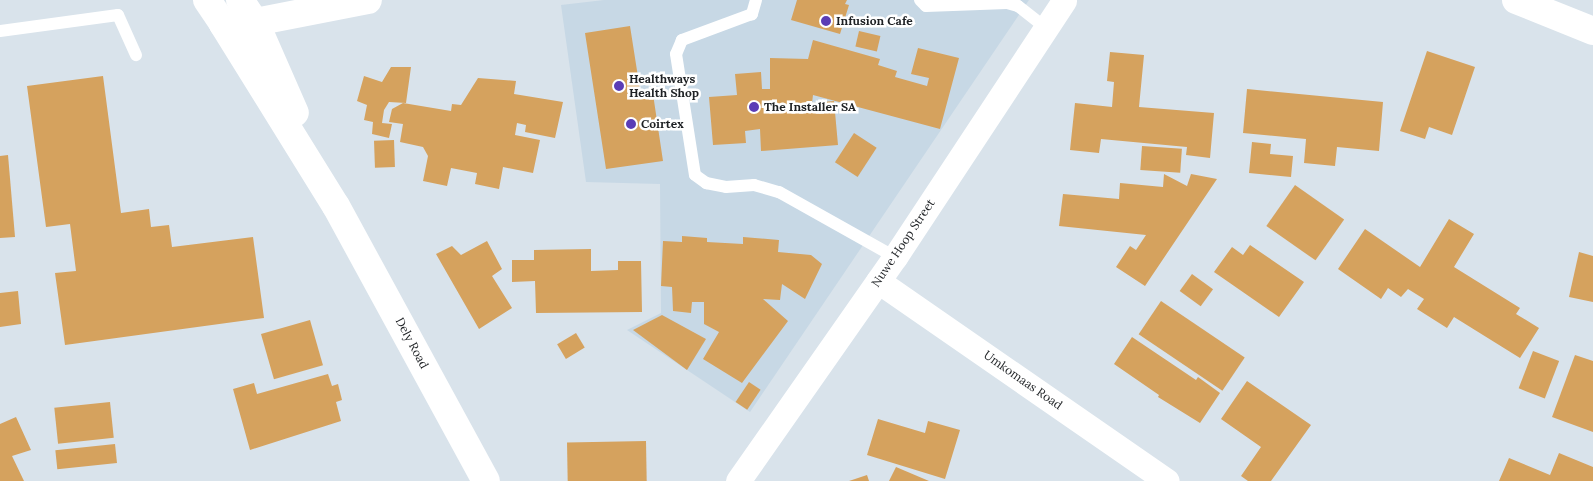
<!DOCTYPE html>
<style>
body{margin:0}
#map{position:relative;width:1593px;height:481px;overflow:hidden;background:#d9e3eb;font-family:Lora,serif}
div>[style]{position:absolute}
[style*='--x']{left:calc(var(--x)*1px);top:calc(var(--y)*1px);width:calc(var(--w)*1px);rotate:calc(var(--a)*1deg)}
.built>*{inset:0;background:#c7d8e5}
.building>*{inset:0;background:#d5a25e;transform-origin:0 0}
.service>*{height:12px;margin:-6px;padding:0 6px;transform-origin:6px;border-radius:6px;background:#fff}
.minor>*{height:25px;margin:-12.5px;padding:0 12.5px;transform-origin:12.5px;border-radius:12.5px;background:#fff}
.tertiary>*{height:28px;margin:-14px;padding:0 14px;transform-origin:14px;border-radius:14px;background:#fff}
.secondary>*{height:28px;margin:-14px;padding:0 14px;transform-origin:14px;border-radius:14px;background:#fff}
.dots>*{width:14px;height:14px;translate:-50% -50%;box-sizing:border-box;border:2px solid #fff;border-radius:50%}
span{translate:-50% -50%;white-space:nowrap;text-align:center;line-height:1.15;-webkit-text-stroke:5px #fff;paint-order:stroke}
.poi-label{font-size:12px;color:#1e2124;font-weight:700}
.left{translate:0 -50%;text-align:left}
.street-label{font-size:12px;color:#1e2124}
</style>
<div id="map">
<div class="built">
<div style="clip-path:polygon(604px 0,1029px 0,750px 412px,627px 330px,661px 313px,660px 184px,586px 182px,561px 5px)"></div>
</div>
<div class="building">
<div style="clip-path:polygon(797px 0,847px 0,845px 4px,849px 5px,840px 34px,791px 20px)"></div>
<div style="clip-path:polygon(630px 26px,641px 96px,653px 94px,663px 161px,606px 169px,585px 33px)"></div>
<div style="left:859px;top:31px;width:22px;height:16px;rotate:13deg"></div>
<div style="clip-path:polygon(813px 40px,880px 59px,878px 65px,897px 71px,895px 77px,927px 86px,929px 78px,911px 74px,918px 48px,959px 58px,940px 129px,813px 95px,812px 103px,834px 101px,838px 145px,761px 151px,760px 129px,745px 131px,746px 143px,713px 145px,709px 97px,737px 95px,735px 74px,761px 72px,762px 89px,770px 89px,770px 58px,808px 59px)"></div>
<div style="clip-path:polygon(1427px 51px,1475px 67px,1452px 135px,1429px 127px,1425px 139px,1400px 131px)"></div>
<div style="clip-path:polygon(1110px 52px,1144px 55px,1139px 107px,1214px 113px,1210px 158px,1186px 155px,1187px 147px,1101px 139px,1099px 153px,1070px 150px,1075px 103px,1112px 107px,1114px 82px,1107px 81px)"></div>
<div style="clip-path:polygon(391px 67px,411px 67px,406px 103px,389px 102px,384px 110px,382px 123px,392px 124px,389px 138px,372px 134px,373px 122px,364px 120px,367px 105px,357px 101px,364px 76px,382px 82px)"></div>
<div style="clip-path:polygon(103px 76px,121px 213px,149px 209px,151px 227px,169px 225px,172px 247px,253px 237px,264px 318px,65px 345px,55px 273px,76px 271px,70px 224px,46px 227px,27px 86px)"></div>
<div style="clip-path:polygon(478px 78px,516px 81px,514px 94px,563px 102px,555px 138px,525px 132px,526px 125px,517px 123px,515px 135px,540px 140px,533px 173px,503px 167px,499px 189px,475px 184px,477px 173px,451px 168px,447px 186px,423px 181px,428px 156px,423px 147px,400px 142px,403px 124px,389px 122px,392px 109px,403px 103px,451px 111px,452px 104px,461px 105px)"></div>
<div style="clip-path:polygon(1247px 89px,1383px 102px,1379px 151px,1337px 147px,1335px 166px,1304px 163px,1306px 139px,1243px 133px)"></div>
<div style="left:854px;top:133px;width:27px;height:35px;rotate:33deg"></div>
<div style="left:394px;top:140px;width:27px;height:20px;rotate:88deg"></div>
<div style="clip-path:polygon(1252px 142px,1271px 144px,1270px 154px,1293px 156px,1291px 177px,1249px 173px)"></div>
<div style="left:1142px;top:146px;width:40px;height:24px;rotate:4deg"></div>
<div style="clip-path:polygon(8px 155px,15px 237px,0 238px,0 156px)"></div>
<div style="clip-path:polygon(1164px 174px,1187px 186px,1191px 174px,1217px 179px,1145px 286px,1116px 267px,1130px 246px,1136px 250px,1146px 235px,1059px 226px,1063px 194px,1119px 199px,1120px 183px,1163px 187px)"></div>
<div style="left:1295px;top:185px;width:60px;height:50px;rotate:35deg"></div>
<div style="clip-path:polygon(1449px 219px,1474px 234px,1454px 267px,1520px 308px,1516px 314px,1539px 328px,1520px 358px,1454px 317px,1447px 328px,1417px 309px,1424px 299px,1408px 289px,1401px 297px,1388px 288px,1381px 299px,1338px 269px,1365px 229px,1420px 267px)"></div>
<div style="clip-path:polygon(682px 236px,707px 238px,707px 242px,743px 244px,743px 237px,779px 240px,778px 252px,811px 255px,822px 264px,805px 299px,782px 284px,780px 300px,763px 299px,788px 321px,742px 383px,703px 359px,719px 332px,704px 324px,704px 302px,692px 302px,691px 313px,673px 311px,672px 287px,661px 286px,663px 241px,682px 242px)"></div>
<div style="clip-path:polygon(487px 241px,502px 269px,492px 276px,512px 308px,479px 329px,436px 254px,452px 246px,461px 255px)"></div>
<div style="clip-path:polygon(1250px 245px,1304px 282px,1279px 317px,1214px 272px,1232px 247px,1243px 255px)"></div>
<div style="clip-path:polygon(591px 249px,591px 271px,618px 270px,618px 261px,641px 261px,642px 312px,536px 313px,535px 281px,512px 282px,512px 260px,534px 260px,534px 250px)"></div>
<div style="clip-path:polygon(1579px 252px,1593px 256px,1593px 302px,1569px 297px)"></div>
<div style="left:1192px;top:274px;width:26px;height:21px;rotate:36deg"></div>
<div style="clip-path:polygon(18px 291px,21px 324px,0 327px,0 293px)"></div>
<div style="left:1161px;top:301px;width:101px;height:40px;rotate:34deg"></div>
<div style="clip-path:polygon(662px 315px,706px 339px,687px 370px,633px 330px)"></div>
<div style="left:310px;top:320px;width:47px;height:51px;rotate:74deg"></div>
<div style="left:576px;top:333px;width:17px;height:22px;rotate:59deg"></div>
<div style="clip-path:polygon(1132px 337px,1196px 380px,1198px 377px,1220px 393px,1200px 423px,1158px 397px,1159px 395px,1114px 364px)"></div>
<div style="left:1533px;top:351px;width:28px;height:40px;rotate:21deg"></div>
<div style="clip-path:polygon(1575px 355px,1593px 361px,1593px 432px,1552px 417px)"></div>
<div style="clip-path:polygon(328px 374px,332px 386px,338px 384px,342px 400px,336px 402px,341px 421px,250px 450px,233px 389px,254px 383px,257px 394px)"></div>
<div style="clip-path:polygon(1247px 381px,1311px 425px,1271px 481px,1248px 481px,1241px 476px,1261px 447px,1221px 419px)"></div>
<div style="left:749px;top:382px;width:14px;height:24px;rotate:34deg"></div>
<div style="left:110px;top:402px;width:36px;height:56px;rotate:84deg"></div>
<div style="clip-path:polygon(16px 417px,31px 450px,12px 456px,24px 481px,0 481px,0 424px)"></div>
<div style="clip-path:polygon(878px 419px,925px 433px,928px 421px,960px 430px,945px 479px,867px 455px)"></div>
<div style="left:646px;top:441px;width:40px;height:79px;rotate:89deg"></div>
<div style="left:115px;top:444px;width:19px;height:60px;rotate:84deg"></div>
<div style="clip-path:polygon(1559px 453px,1593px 467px,1593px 481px,1499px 481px,1509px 458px,1550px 475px)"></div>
<div style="clip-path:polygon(896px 467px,929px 481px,889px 481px)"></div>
<div style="clip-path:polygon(867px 475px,869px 481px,849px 481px)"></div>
</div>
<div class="service">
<div style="--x:756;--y:0;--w:15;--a:106"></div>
<div style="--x:752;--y:14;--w:75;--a:159.6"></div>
<div style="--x:682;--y:40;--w:15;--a:113"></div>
<div style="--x:676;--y:54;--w:122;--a:81.1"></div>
<div style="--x:695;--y:175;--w:14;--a:36"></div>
<div style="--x:706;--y:183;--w:20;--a:11"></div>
<div style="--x:726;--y:187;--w:28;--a:-4"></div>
<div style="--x:754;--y:185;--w:26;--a:16"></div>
<div style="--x:779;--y:192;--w:133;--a:29.3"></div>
<div style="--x:920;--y:0;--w:8;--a:45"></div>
<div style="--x:926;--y:6;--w:81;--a:-2.1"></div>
<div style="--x:1007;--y:3;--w:11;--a:15"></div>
<div style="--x:1018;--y:6;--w:36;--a:38"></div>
<div style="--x:0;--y:31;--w:119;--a:-7.7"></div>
<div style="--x:118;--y:15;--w:44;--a:65.8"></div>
</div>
<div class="minor">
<div style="--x:878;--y:281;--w:351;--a:34.7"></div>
<div style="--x:738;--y:481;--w:274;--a:-55"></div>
<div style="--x:895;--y:257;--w:307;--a:-56.6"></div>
</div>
<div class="tertiary">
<div style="--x:255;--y:22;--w:99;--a:66.3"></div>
<div style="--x:223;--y:24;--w:214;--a:58.2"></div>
<div style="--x:336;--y:206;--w:313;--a:61.4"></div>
</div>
<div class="secondary">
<div style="--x:207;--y:0;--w:29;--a:56"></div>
<div style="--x:223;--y:24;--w:32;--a:-4"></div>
<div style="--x:255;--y:22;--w:115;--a:-11"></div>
<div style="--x:240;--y:0;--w:27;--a:56"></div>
<div style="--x:1516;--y:0;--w:83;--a:21.9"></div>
</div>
<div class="dots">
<div style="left:826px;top:21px;background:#5b3db6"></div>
<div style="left:619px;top:86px;background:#5b3db6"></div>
<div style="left:754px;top:107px;background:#5b3db6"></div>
<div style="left:631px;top:124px;background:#5b3db6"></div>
</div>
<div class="poi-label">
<span class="left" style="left:836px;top:21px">Infusion Cafe</span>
<span class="left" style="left:629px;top:86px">Healthways<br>Health Shop</span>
<span class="left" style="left:764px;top:107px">The Installer SA</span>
<span class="left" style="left:641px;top:124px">Coirtex</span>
</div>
<div class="street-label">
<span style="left:903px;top:243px;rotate:-56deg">Nuwe Hoop Street</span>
<span style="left:412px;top:343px;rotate:62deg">Dely Road</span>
<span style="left:1023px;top:380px;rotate:35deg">Umkomaas Road</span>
</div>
</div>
